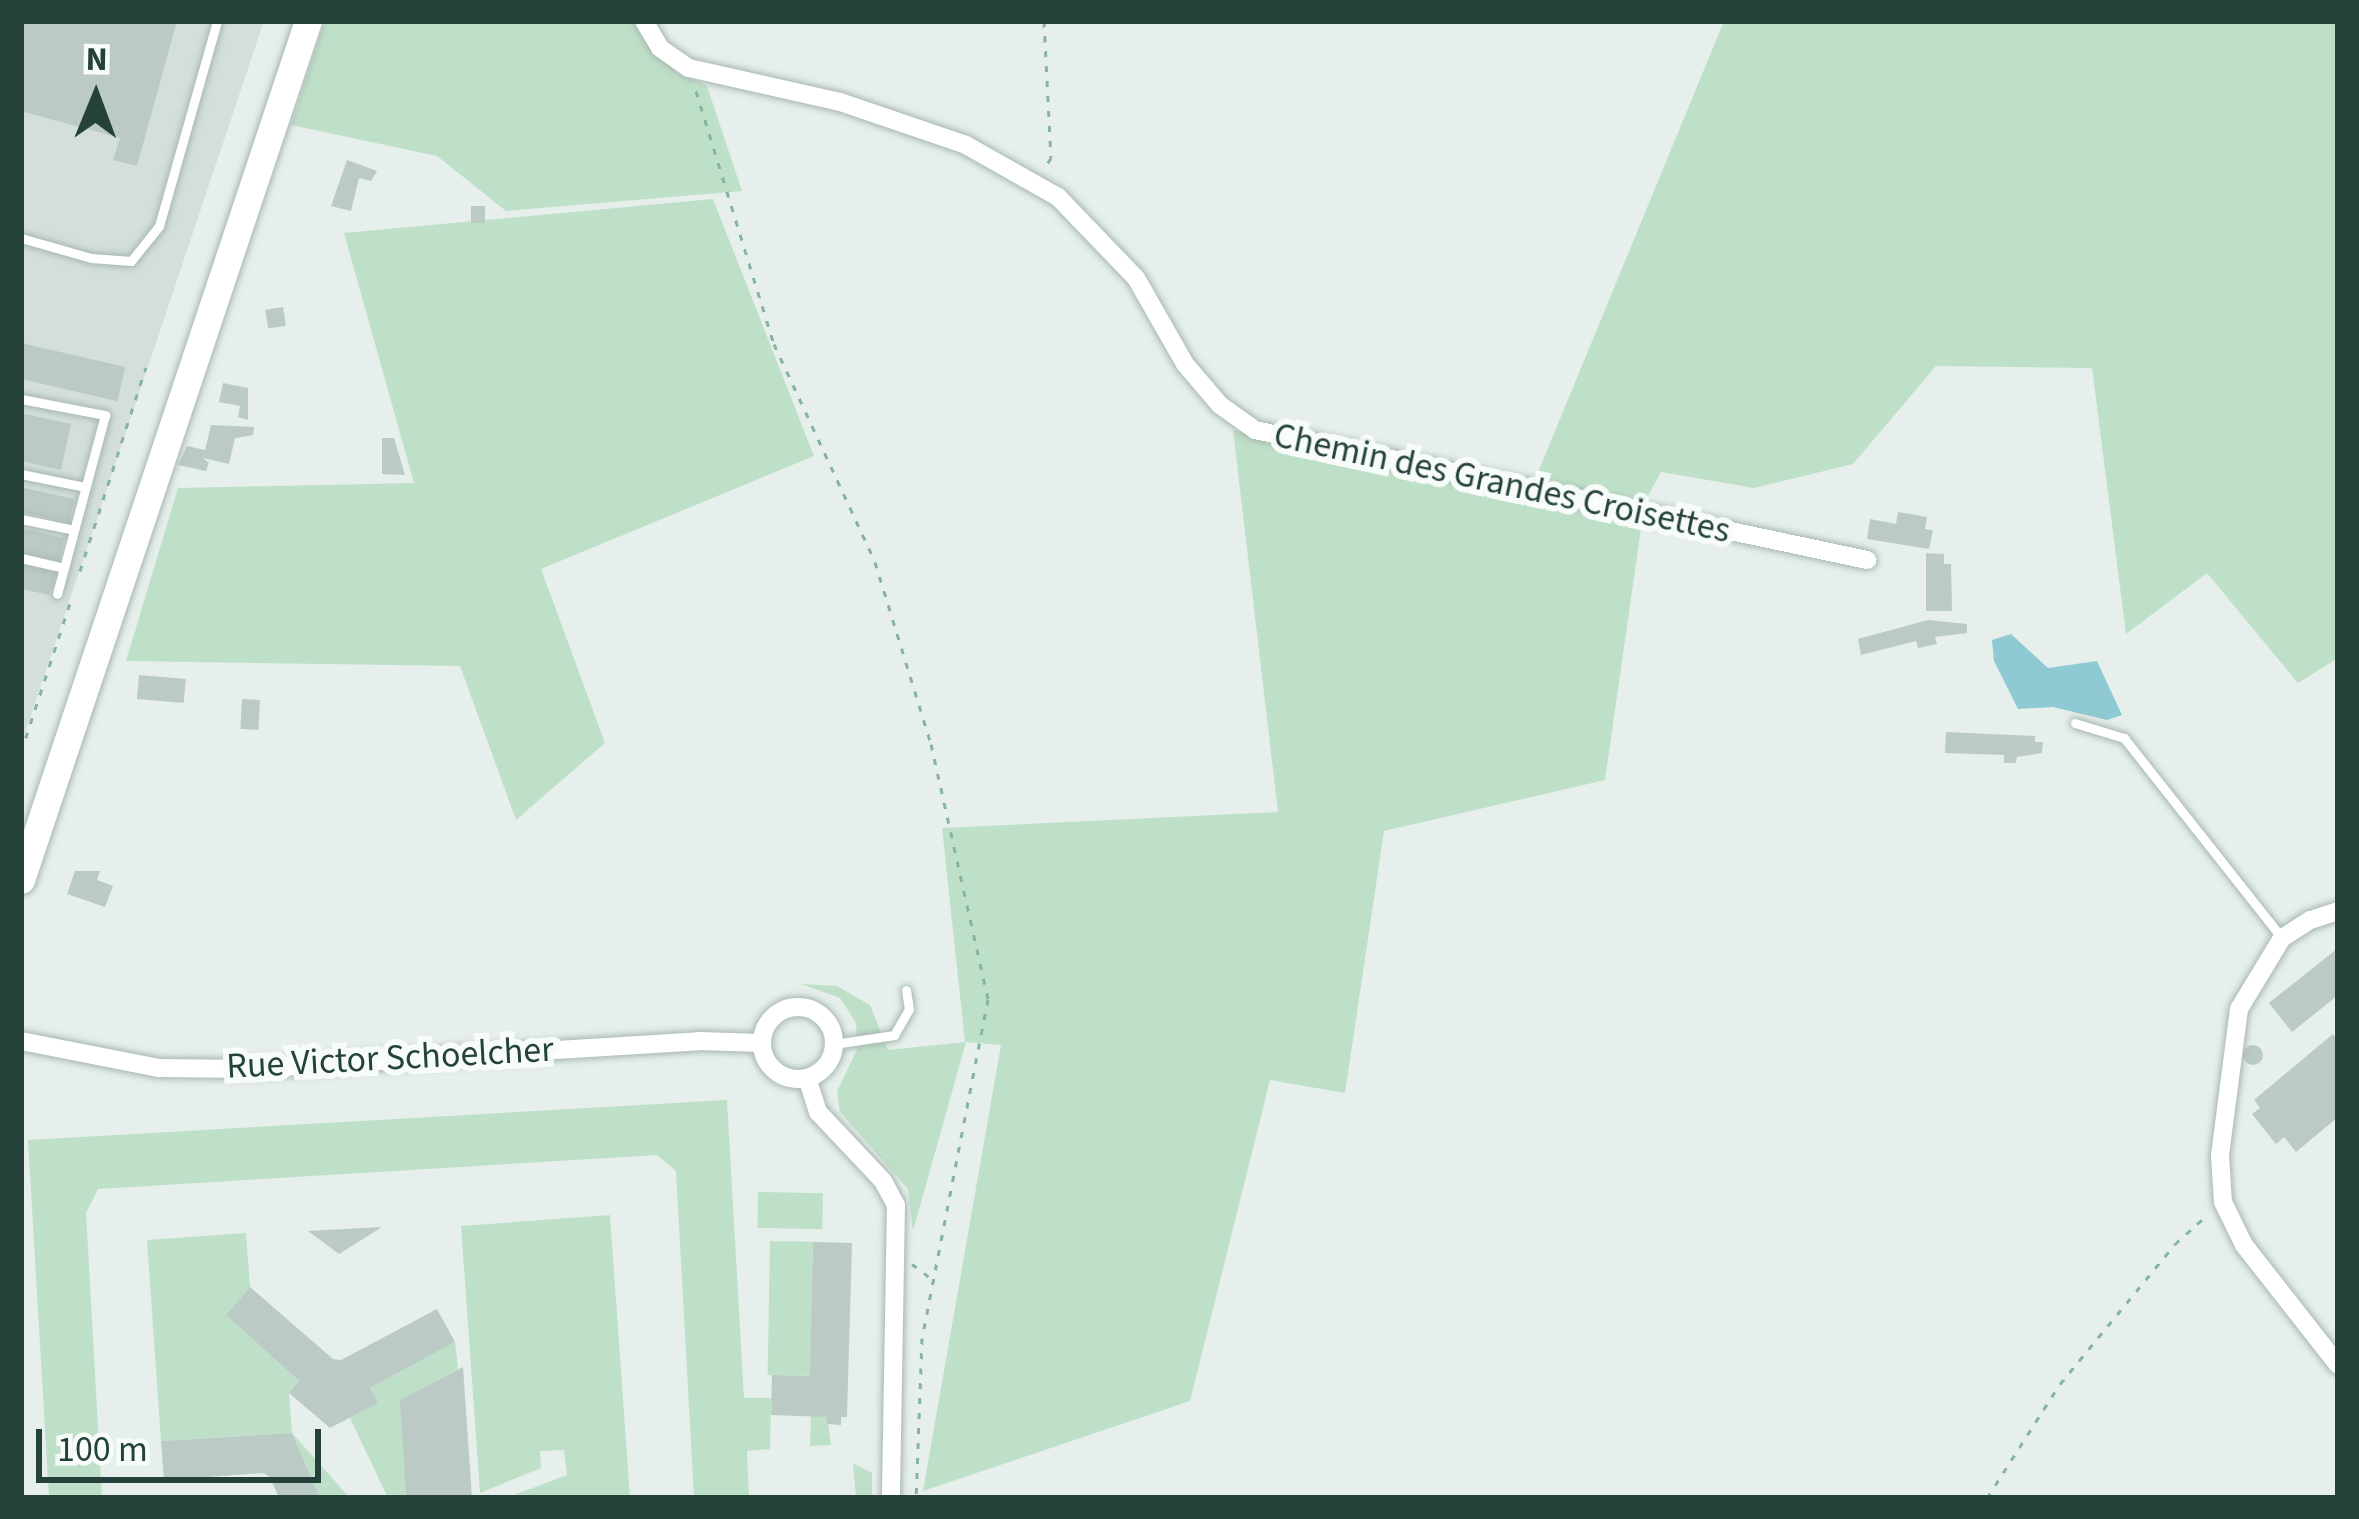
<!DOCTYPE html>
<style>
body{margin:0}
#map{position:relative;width:2359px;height:1519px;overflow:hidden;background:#e6efeb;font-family:"Source Sans 3",sans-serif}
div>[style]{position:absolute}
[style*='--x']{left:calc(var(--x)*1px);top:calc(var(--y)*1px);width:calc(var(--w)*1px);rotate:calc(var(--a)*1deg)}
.built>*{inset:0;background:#d4dfda}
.green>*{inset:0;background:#bfe0c8;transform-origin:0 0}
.water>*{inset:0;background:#8ec9d4}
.building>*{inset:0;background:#bbcac4;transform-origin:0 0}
.round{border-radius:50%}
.path>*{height:3px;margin-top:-1.5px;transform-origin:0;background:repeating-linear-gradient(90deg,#86b3a5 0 6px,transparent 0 15px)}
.roads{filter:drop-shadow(0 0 3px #a8b8b2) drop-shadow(0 0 3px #a8b8b2)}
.lane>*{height:9px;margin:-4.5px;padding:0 4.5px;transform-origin:4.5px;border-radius:4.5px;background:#fff}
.street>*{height:18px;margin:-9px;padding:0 9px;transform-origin:9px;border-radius:9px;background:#fff}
.street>.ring{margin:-9px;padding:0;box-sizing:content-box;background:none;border:18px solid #fff;border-radius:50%}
.secondary>*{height:27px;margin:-13.5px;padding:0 13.5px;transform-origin:13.5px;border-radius:13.5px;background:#fff}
span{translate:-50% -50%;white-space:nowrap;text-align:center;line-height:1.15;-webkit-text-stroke:12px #f7fbf9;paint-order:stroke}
.street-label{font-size:36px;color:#24423a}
.frame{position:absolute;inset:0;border:24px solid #24423a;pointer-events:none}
.north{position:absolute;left:36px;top:36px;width:120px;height:120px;-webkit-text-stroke:9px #f7fbf9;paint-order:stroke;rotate:1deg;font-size:33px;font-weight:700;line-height:48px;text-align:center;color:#24423a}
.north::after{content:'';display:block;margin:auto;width:42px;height:54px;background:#24423a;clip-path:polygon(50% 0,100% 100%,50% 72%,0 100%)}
.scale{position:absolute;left:36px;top:1429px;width:285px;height:54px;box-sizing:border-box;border:6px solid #24423a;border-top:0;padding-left:15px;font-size:36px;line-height:42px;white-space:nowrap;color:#24423a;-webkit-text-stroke:9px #f7fbf9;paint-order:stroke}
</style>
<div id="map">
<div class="built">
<div style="clip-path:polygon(21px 21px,264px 21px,21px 745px)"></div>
</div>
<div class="green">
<div style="clip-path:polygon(325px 21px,632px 21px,675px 72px,707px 86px,742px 191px,506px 211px,437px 156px,291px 125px)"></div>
<div style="clip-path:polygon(1724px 21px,2338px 21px,2338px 658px,2298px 683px,2207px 573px,2126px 634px,2092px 368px,1936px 366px,1853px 464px,1754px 488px,1661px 472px,1645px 501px,1605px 780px,1384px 831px,1345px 1093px,1270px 1080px,1190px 1401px,923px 1491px,1001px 1045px,966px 1042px,913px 1231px,908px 1189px,840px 1112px,837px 1091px,857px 1050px,856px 1023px,840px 998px,801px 984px,837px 986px,870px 1005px,888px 1050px,965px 1042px,942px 828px,1278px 812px,1233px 430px,1527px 499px)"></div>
<div style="clip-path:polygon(713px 199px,814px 456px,541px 569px,605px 743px,516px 820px,460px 666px,126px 661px,178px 488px,414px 483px,344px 233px)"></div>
<div style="clip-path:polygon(727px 1100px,744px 1398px,771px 1398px,770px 1449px,747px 1451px,749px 1498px,694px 1498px,676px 1171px,657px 1155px,98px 1189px,86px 1213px,102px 1498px,49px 1498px,28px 1140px)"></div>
<div style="left:758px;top:1192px;width:65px;height:36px;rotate:1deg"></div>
<div style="clip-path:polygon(610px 1215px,630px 1498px,506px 1498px,567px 1475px,564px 1450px,540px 1451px,541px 1468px,480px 1493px,461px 1226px)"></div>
<div style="clip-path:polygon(246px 1233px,250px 1287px,226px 1315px,299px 1381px,289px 1393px,292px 1433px,350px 1498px,320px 1498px,292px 1433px,161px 1441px,147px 1240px)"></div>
<div style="left:770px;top:1241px;width:43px;height:134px;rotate:1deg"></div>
<div style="clip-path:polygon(455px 1342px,458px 1369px,401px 1400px,406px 1498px,388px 1498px,350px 1418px,377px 1403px,370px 1388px)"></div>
<div style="clip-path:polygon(811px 1416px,827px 1417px,831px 1445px,810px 1446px)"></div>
<div style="clip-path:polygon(853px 1463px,872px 1473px,872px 1498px,856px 1498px)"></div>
</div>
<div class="water">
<div style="clip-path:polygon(2011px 634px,2048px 668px,2097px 661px,2122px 715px,2107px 720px,2053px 707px,2018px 709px,1994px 661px,1992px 640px)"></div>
</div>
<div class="building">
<div style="clip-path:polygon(21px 21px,177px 21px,137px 166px,113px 160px,120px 138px,21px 111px)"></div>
<div style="clip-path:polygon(347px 160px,377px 171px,371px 181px,359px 178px,351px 211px,331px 206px)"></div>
<div style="left:485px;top:206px;width:17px;height:14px;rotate:90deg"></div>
<div style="left:283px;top:307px;width:19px;height:18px;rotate:81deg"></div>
<div style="left:21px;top:343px;width:107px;height:35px;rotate:13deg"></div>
<div style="clip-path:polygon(223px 383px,248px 388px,248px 420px,238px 417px,240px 406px,219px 402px)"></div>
<div style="clip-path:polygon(21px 413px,71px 424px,61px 470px,21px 461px)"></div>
<div style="clip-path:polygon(211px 425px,254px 427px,253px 435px,235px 438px,229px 464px,203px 458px,209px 463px,206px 471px,178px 465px,187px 446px,205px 450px)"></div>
<div style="clip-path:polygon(382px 438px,394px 438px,405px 475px,382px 474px)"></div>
<div style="left:21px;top:487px;width:55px;height:24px;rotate:13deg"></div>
<div style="clip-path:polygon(1898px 512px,1927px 517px,1925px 529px,1933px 530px,1929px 549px,1867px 539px,1870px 519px,1896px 524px)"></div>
<div style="clip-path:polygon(21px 528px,64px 538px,59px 561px,21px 553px)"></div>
<div style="clip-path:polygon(1926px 553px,1944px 554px,1944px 564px,1951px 564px,1952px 611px,1926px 611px)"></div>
<div style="clip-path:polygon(21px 564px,56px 572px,50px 595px,21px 589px)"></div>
<div style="clip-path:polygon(1928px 620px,1967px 624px,1967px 633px,1935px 637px,1937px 644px,1918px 648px,1916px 641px,1861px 655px,1858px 639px)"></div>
<div style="left:139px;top:675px;width:47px;height:24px;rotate:5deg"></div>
<div style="left:242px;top:699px;width:18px;height:30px;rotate:3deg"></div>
<div style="clip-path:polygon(1946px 732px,2035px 736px,2035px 742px,2043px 742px,2042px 753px,2017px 757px,2016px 763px,2004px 763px,2004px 755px,1945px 753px)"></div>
<div style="clip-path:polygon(75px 871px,100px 871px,97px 880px,113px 886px,105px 907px,67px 894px)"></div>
<div style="clip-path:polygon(2338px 948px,2338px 995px,2292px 1032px,2269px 1003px)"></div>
<div style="clip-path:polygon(2333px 1034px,2338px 1041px,2338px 1117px,2296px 1152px,2284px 1137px,2276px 1144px,2252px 1114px,2260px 1108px,2254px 1100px)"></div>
<div class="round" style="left:2243px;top:1045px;width:20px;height:20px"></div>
<div style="clip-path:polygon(382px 1227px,339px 1254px,308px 1231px)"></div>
<div style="clip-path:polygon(813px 1242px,852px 1243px,847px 1417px,841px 1417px,841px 1425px,827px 1424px,827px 1417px,771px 1415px,772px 1375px,810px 1376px)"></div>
<div style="clip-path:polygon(250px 1287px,333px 1359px,341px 1360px,437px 1309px,455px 1342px,370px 1388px,378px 1403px,330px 1428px,289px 1393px,299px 1381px,226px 1315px)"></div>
<div style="clip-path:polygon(463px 1367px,472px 1498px,406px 1498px,400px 1400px)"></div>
<div style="clip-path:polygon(292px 1433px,320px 1498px,279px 1498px,270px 1477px,263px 1473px,164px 1480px,161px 1441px)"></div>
</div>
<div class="path">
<div style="--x:1044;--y:21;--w:137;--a:87.1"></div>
<div style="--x:1051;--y:158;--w:11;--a:124"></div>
<div style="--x:696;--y:91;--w:265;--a:72.9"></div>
<div style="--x:774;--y:344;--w:240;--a:65.1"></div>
<div style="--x:875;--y:562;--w:190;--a:72.9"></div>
<div style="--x:931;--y:744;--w:261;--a:77.4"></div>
<div style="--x:988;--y:999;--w:345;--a:101"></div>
<div style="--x:922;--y:1338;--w:160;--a:92.1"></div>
<div style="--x:80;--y:571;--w:214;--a:-72.1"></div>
<div style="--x:21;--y:752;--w:157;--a:-71.8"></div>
<div style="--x:912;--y:1264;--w:26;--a:37"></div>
<div style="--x:1987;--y:1498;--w:135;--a:-57.4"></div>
<div style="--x:2060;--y:1384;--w:181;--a:-50.6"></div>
<div style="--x:2175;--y:1244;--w:42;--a:-42.1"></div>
</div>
<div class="roads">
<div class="lane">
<div style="--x:21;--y:238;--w:73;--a:15.9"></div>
<div style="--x:91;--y:258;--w:40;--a:4.3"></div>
<div style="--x:131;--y:261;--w:45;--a:-51.3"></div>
<div style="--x:159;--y:226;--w:213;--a:-74.2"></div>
<div style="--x:21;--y:399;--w:86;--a:10.8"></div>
<div style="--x:105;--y:415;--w:185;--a:105"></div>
<div style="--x:21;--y:474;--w:65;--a:11.5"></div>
<div style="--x:21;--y:519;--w:54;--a:11.7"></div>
<div style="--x:21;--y:558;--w:44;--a:13.1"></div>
<div style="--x:2075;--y:723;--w:51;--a:17"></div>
<div style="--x:2124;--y:738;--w:255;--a:51.7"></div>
<div style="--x:834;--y:1044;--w:61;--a:-8.5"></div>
<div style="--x:894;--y:1035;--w:30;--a:-60"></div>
<div style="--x:909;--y:1009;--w:19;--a:-99"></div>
</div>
<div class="street">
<div style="--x:644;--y:21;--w:31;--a:59"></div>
<div style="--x:660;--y:48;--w:35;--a:35"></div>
<div style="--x:689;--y:68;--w:155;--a:12.7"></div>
<div style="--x:840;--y:102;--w:133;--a:18.8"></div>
<div style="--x:966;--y:145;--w:106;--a:29.5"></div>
<div style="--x:1058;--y:197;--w:112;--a:46.1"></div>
<div style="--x:1136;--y:278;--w:99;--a:60.3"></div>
<div style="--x:1185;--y:364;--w:54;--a:49.5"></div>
<div style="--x:1220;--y:405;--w:43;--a:35.5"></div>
<div style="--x:1255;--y:430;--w:626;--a:11.99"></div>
<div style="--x:2338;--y:911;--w:29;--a:162"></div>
<div style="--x:2310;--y:920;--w:33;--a:147"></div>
<div style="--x:2282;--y:938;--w:83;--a:121.2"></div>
<div style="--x:2239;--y:1009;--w:148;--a:97.4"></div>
<div style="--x:2220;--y:1156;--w:46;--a:86.3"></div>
<div style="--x:2223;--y:1202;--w:48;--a:64"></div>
<div style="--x:2244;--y:1245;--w:152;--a:51.9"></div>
<div class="ring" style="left:762px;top:1007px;width:54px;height:54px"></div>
<div style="--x:21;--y:1041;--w:141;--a:11.1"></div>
<div style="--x:159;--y:1068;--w:87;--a:0.7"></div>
<div style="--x:246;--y:1069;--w:454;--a:-3.5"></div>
<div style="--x:699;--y:1041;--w:63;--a:1.8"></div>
<div style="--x:807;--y:1078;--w:36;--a:72"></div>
<div style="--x:818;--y:1112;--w:95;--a:46.7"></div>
<div style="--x:883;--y:1181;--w:27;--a:62"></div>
<div style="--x:896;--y:1205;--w:293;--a:91"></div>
</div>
<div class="secondary">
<div style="--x:21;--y:880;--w:906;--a:-71.53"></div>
</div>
</div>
<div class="street-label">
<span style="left:1502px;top:483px;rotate:12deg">Chemin des Grandes Croisettes</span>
<span style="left:390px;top:1058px;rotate:-3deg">Rue Victor Schoelcher</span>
</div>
<div class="frame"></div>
<div class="north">N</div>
<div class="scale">100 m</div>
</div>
